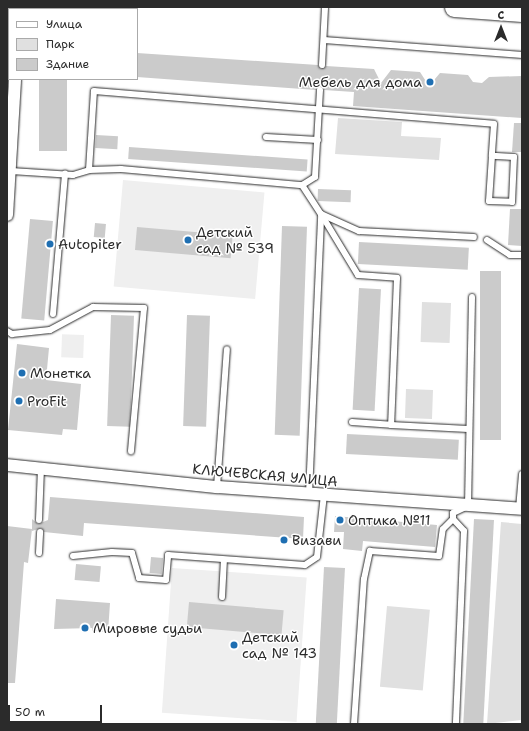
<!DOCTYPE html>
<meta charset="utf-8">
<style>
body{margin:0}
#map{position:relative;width:529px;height:731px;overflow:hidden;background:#fff;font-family:"Shantell Sans",sans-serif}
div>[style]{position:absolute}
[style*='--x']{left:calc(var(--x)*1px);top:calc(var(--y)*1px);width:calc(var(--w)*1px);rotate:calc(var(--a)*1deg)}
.built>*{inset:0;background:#efefef;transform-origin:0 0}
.green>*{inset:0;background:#e0e0e0;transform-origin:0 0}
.building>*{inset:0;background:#cbcbcb;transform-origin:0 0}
.roads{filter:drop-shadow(0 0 1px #2b2b2b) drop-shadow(0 0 1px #2b2b2b)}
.lane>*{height:6px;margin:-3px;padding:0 3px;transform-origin:3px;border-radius:3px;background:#fff}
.street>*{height:12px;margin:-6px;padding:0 6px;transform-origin:6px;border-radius:6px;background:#fff}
.primary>*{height:19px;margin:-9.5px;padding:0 9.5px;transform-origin:9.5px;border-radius:9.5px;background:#fff}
.dots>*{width:11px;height:11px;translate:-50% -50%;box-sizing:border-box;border:2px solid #fff;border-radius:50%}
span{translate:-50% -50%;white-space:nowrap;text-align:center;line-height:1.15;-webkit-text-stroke:3px #fff;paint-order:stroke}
.poi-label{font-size:14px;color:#2b2b2b}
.right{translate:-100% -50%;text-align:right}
.left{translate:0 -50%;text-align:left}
.street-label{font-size:14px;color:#2b2b2b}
.frame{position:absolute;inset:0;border:8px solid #2b2b2b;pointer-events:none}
.legend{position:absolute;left:8px;top:8px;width:130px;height:72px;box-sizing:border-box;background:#fff;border:1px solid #aaa;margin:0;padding:5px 7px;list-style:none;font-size:12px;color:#2b2b2b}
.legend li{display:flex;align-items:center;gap:8px;height:20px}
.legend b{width:20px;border:1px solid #aaa}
.north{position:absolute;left:481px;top:8px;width:40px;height:40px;-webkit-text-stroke:3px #fff;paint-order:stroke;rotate:0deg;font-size:11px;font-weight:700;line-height:16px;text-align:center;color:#2b2b2b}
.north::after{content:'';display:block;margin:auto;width:14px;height:18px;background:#2b2b2b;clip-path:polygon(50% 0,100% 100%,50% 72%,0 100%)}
.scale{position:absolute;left:8px;top:705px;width:94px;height:18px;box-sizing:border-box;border:2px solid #2b2b2b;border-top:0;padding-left:5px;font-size:12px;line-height:14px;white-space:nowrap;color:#2b2b2b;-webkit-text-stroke:3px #fff;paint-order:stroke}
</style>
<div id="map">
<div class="built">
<div style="left:123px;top:180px;width:142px;height:107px;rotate:5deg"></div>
<div style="left:84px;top:335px;width:23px;height:22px;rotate:92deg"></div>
<div style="left:172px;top:568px;width:135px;height:145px;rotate:4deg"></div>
</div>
<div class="green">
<div style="clip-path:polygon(338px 118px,402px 122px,401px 136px,441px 138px,439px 160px,335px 154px)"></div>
<div style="left:422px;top:302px;width:29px;height:40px;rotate:2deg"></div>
<div style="left:406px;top:389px;width:27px;height:29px;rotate:2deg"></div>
<div style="clip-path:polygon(501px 522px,522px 524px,522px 720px,487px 724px)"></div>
<div style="left:387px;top:606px;width:43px;height:81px;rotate:5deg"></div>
</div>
<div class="building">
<div style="clip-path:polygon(137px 53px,318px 65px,321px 69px,326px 66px,374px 69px,381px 83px,391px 70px,420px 72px,429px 86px,440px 73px,468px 75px,473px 82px,482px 83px,489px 77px,522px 76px,522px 118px,353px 106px,354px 92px,324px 90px,321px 86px,316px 90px,137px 77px)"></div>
<div style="left:39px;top:79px;width:28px;height:72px"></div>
<div style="clip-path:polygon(514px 123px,522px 123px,522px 152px,512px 152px)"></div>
<div style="left:96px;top:135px;width:22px;height:13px;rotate:3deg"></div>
<div style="left:129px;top:147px;width:179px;height:12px;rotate:4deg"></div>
<div style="left:318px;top:189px;width:33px;height:12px;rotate:2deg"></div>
<div style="clip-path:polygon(510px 209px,522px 209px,522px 246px,508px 245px)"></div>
<div style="left:30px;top:219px;width:23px;height:100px;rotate:5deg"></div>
<div style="left:95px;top:223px;width:11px;height:14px;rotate:5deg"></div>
<div style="left:282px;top:226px;width:25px;height:209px;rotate:2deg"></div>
<div style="left:137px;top:227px;width:96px;height:23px;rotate:5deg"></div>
<div style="left:359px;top:242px;width:110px;height:22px;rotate:3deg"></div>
<div style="left:480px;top:271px;width:21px;height:169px"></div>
<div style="left:359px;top:288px;width:22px;height:122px;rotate:3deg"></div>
<div style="left:111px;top:315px;width:23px;height:111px;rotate:2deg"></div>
<div style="left:187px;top:315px;width:23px;height:111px;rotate:2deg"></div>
<div style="clip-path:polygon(17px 344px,49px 348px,46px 380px,81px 384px,77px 430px,63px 429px,62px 435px,8px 430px)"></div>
<div style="left:347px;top:434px;width:112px;height:20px;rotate:3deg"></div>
<div style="clip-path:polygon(50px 497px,304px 517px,303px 539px,84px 523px,83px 536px,44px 532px,41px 528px,32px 531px,32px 519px,38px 524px,48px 520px)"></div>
<div style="clip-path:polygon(335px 516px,437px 525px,435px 547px,363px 541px,362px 551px,343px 549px,344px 532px,334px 532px)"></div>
<div style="left:474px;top:519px;width:20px;height:205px;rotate:3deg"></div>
<div style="clip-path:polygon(7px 526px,32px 529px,28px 563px,24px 562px,15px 683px,7px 683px)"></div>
<div style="left:151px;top:557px;width:12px;height:16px;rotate:5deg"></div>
<div style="left:76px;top:564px;width:25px;height:16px;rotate:5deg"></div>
<div style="left:324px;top:567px;width:21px;height:157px;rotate:3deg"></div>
<div style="clip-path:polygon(56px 599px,110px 603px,108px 632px,92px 631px,92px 628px,54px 629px)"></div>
<div style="left:189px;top:602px;width:95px;height:25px;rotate:5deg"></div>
</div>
<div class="roads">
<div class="lane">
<div style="--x:324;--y:40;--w:199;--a:4.3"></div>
<div style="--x:322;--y:65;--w:58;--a:-87"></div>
<div style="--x:320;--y:90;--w:87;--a:93.3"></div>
<div style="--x:315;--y:177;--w:15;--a:148"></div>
<div style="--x:302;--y:185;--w:35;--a:57"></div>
<div style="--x:321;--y:214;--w:42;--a:24.1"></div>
<div style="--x:359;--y:231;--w:115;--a:3"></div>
<div style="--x:266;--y:137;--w:52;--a:3.3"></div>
<div style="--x:89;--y:170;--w:79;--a:-86.4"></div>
<div style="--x:94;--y:91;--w:401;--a:4.7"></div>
<div style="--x:494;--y:124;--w:32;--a:94"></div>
<div style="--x:492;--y:156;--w:45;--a:93.8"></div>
<div style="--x:489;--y:201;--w:23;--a:2"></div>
<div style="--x:512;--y:202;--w:45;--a:-87.5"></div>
<div style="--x:514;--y:157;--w:22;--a:-177"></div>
<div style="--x:11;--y:171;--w:62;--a:3.7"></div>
<div style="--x:73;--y:175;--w:17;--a:-17"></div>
<div style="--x:89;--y:170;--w:32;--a:-2"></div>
<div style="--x:121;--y:169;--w:182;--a:5.1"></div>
<div style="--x:321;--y:214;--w:71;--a:58.8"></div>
<div style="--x:358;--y:275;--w:39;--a:4"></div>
<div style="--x:397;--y:278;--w:147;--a:92.3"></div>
<div style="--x:391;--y:425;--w:77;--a:3"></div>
<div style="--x:487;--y:240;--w:27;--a:33"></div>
<div style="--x:510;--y:255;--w:12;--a:0"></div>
<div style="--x:53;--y:314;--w:141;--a:-85.1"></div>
<div style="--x:7;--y:331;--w:6;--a:31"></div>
<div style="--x:12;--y:334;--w:38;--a:-6"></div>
<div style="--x:50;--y:330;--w:49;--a:-28.1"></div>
<div style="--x:93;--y:307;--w:51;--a:1.1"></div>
<div style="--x:144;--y:308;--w:144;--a:95.2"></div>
<div style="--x:352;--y:422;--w:39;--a:4"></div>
<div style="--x:217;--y:487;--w:138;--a:-85.9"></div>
<div style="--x:309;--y:494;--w:280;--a:-87.5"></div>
<div style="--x:519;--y:509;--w:35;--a:-85"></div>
<div style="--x:453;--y:519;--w:16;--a:47"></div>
<div style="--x:464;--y:531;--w:193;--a:92.4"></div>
<div style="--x:39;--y:520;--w:53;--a:-87.8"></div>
<div style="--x:39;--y:553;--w:21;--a:-87"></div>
<div style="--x:73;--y:556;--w:39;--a:-6"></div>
<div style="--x:112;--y:552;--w:20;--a:3"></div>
<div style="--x:132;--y:553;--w:26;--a:74"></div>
<div style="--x:139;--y:578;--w:27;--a:4"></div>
<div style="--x:166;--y:580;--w:25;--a:-85"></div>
<div style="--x:168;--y:555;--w:137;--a:4.2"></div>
<div style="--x:305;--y:565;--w:14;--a:-34"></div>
<div style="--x:317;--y:557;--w:62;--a:-83.6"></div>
<div style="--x:222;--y:597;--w:37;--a:-87"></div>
<div style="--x:354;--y:724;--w:145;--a:-86.1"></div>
<div style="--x:364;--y:579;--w:29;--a:-78"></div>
<div style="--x:370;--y:551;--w:69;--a:4.1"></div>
<div style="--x:439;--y:556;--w:27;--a:-82"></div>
<div style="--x:443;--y:529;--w:14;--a:-45"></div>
<div style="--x:453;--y:519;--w:6;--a:-90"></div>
<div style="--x:453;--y:513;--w:17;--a:-25"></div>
<div style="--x:468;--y:506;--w:209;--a:-88.9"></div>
</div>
<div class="street">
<div style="--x:18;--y:9;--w:2;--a:-90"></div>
<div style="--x:7;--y:52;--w:2;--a:0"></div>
<div style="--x:7;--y:215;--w:136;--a:-86.6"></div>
<div style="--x:7;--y:465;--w:211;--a:6"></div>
<div style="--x:217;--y:487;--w:306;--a:4.1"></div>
</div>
<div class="primary">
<div style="--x:454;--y:7;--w:68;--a:4.2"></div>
</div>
</div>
<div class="dots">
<div style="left:430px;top:82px;background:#1f6fb2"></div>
<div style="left:188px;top:240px;background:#1f6fb2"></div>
<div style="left:50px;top:244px;background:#1f6fb2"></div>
<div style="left:22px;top:373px;background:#1f6fb2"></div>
<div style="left:19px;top:401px;background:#1f6fb2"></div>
<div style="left:340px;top:520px;background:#1f6fb2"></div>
<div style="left:284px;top:540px;background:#1f6fb2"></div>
<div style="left:85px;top:628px;background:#1f6fb2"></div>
<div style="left:234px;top:645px;background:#1f6fb2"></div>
</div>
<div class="poi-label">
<span class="right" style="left:422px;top:82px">Мебель для дома</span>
<span class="left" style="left:196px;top:240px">Детский<br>сад № 539</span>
<span class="left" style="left:58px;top:244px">Autopiter</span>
<span class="left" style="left:30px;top:373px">Монетка</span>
<span class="left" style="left:27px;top:401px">ProFit</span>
<span class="left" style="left:348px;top:520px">Оптика №11</span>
<span class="left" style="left:292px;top:540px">Визави</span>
<span class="left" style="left:93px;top:628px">Мировые судьи</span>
<span class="left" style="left:242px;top:645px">Детский<br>сад № 143</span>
</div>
<div class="street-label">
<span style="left:265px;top:475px;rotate:5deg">КЛЮЧЕВСКАЯ УЛИЦА</span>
</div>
<div class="frame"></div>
<ul class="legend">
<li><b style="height:5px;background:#fff"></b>Улица</li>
<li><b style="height:11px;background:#e0e0e0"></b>Парк</li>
<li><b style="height:11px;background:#cbcbcb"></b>Здание</li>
</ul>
<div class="north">С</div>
<div class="scale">50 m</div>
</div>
